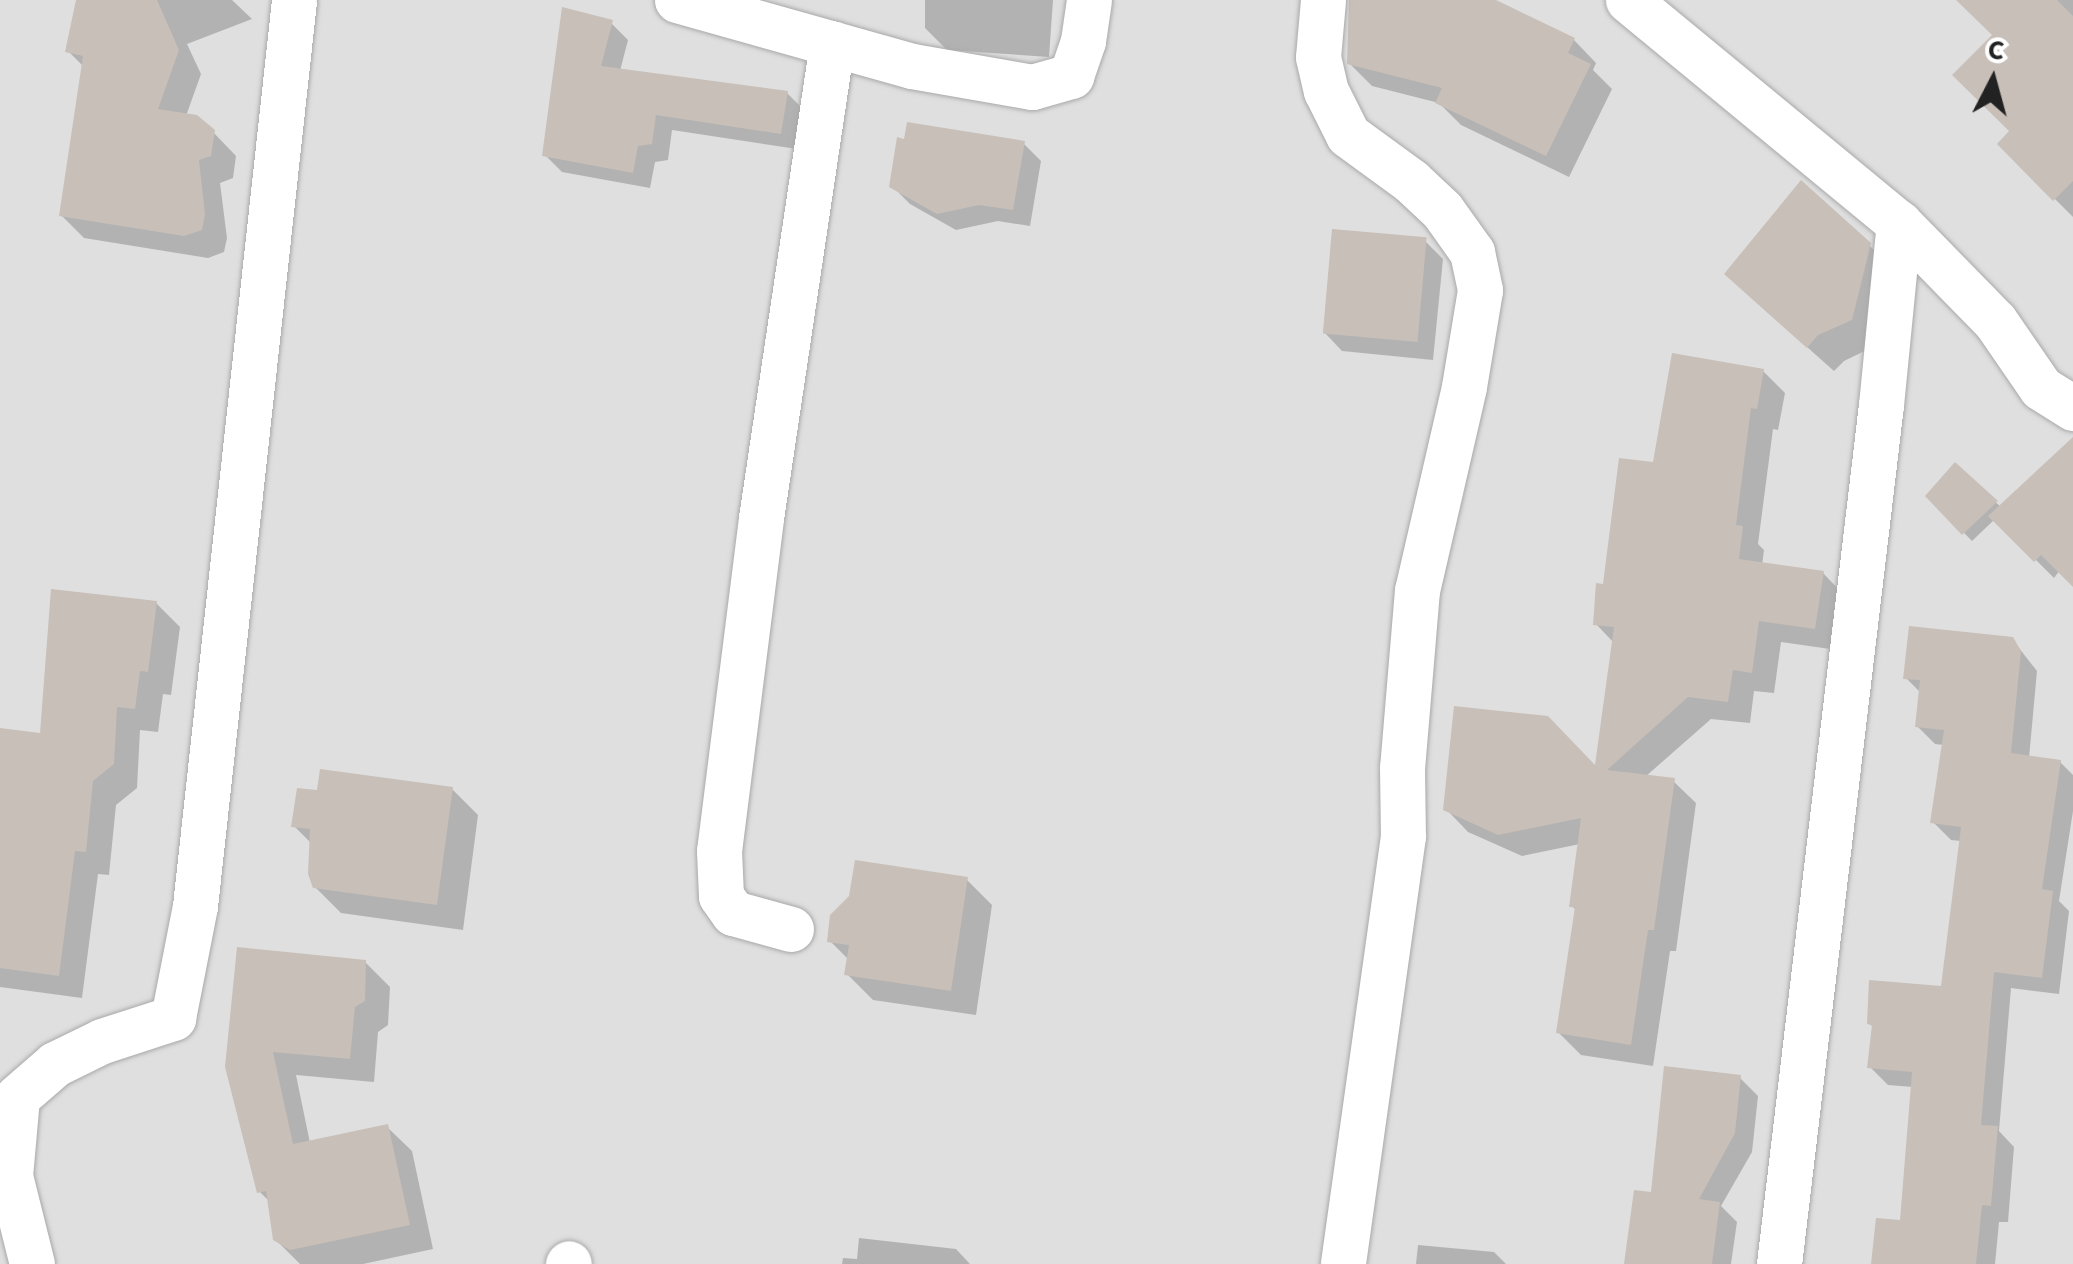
<!DOCTYPE html>
<meta charset="utf-8">
<style>
body{margin:0}
#map{position:relative;width:2073px;height:1264px;overflow:hidden;background:#f2efe9;font-family:"Source Sans 3",sans-serif}
div>[style]{position:absolute}
[style*='--x']{left:calc(var(--x)*1px);top:calc(var(--y)*1px);width:calc(var(--w)*1px);rotate:calc(var(--a)*1deg)}
.residential>*{inset:0;background:#e0dfdf;transform-origin:0 0}
.shadow>*{inset:0;background:#0003}
.building>*{inset:0;background:#c7bfb8;transform-origin:0 0}
.roads{filter:drop-shadow(0 0 2px #a9a9a9) drop-shadow(0 0 2px #a9a9a9)}
.street>*{height:45px;margin:-22.5px;padding:0 22.5px;transform-origin:22.5px;border-radius:22.5px;background:#fff}
span{translate:-50% -50%;white-space:nowrap;text-align:center;line-height:1.15;-webkit-text-stroke:10px #fff;paint-order:stroke}
.north{position:absolute;left:1943px;top:30px;width:100px;height:100px;-webkit-text-stroke:8px #fff;paint-order:stroke;rotate:6deg;font-size:28px;font-weight:700;line-height:40px;text-align:center;color:#222}
.north::after{content:'';display:block;margin:auto;width:35px;height:45px;background:#222;clip-path:polygon(50% 0,100% 100%,50% 72%,0 100%)}
</style>
<div id="map">
<div class="residential">
<div style="left:0;top:0;width:2073px;height:1264px"></div>
</div>
<div class="shadow">
<div style="clip-path:polygon(79px 0,232px 0,252px 19px,187px 44px,201px 74px,186px 116px,213px 132px,236px 156px,233px 178px,220px 183px,227px 238px,224px 252px,208px 258px,84px 238px,61px 215px,84px 67px,68px 51px)"></div>
<div style="clip-path:polygon(925px 0,1053px 0,1049px 57px,947px 50px,925px 28px)"></div>
<div style="clip-path:polygon(1352px 0,1490px 0,1574px 40px,1596px 63px,1593px 70px,1612px 89px,1569px 177px,1461px 125px,1439px 103px,1372px 86px,1349px 63px)"></div>
<div style="clip-path:polygon(1992px 0,2073px 0,2073px 217px,2000px 144px,2013px 132px)"></div>
<div style="clip-path:polygon(611px 23px,628px 40px,620px 71px,787px 93px,804px 110px,797px 149px,672px 130px,668px 160px,655px 162px,650px 188px,562px 172px,545px 155px)"></div>
<div style="clip-path:polygon(1024px 144px,1041px 161px,1030px 226px,998px 221px,956px 230px,910px 204px,892px 186px)"></div>
<div style="clip-path:polygon(1425px 241px,1443px 259px,1433px 360px,1342px 351px,1325px 333px)"></div>
<div style="clip-path:polygon(1869px 245px,1895px 271px,1877px 345px,1844px 361px,1834px 371px,1753px 299px)"></div>
<div style="clip-path:polygon(1763px 371px,1785px 393px,1778px 430px,1773px 429px,1758px 544px,1764px 550px,1762px 565px,1823px 573px,1845px 596px,1837px 650px,1781px 642px,1774px 693px,1754px 691px,1750px 723px,1711px 719px,1645px 777px,1673px 781px,1696px 803px,1676px 951px,1670px 951px,1653px 1066px,1581px 1055px,1559px 1033px,1577px 911px,1572px 906px,1580px 844px,1522px 856px,1468px 832px,1446px 809px,1597px 770px,1614px 643px,1596px 624px,1605px 586px,1655px 465px)"></div>
<div style="clip-path:polygon(1955px 466px,2001px 507px,2073px 468px,2073px 583px,2060px 570px,2054px 578px,1995px 519px,1972px 541px,1928px 496px)"></div>
<div style="clip-path:polygon(156px 603px,180px 627px,171px 695px,163px 694px,158px 732px,140px 730px,137px 788px,116px 805px,109px 875px,98px 874px,82px 998px,0 987px,0 731px,43px 735px)"></div>
<div style="clip-path:polygon(2012px 639px,2037px 671px,2029px 758px,2060px 762px,2073px 775px,2073px 811px,2059px 901px,2069px 911px,2059px 994px,2011px 988px,1999px 1131px,2014px 1147px,2008px 1222px,1999px 1222px,1995px 1264px,1873px 1264px,1903px 1223px,1913px 1087px,1888px 1085px,1870px 1067px,1874px 1028px,1869px 1023px,1943px 989px,1961px 841px,1951px 840px,1933px 822px,1944px 745px,1935px 744px,1917px 726px,1921px 693px,1906px 678px)"></div>
<div style="clip-path:polygon(452px 789px,478px 815px,463px 930px,341px 913px,315px 887px,312px 844px,294px 826px,319px 793px)"></div>
<div style="clip-path:polygon(966px 879px,992px 905px,976px 1015px,873px 1000px,847px 974px,849px 960px,830px 941px)"></div>
<div style="clip-path:polygon(365px 962px,390px 987px,388px 1025px,378px 1032px,374px 1082px,296px 1075px,310px 1143px,387px 1127px,412px 1151px,433px 1249px,363px 1264px,300px 1264px,275px 1239px,270px 1202px,259px 1191px,227px 1067px)"></div>
<div style="clip-path:polygon(1740px 1078px,1758px 1096px,1752px 1152px,1721px 1206px,1737px 1222px,1731px 1264px,1627px 1264px,1653px 1195px)"></div>
<div style="clip-path:polygon(859px 1238px,956px 1249px,970px 1264px,842px 1264px,843px 1258px,857px 1259px)"></div>
<div style="clip-path:polygon(1418px 1245px,1494px 1252px,1506px 1264px,1416px 1264px)"></div>
</div>
<div class="building">
<div style="clip-path:polygon(76px 0,157px 0,179px 50px,158px 109px,197px 115px,215px 130px,211px 156px,199px 160px,205px 214px,202px 230px,184px 236px,59px 216px,83px 56px,65px 52px)"></div>
<div style="clip-path:polygon(1349px 0,1496px 0,1575px 38px,1568px 53px,1591px 64px,1546px 156px,1435px 103px,1442px 88px,1347px 64px)"></div>
<div style="clip-path:polygon(1956px 0,2057px 0,2073px 16px,2073px 181px,2053px 201px,1997px 144px,2009px 131px,1952px 75px,1992px 35px)"></div>
<div style="clip-path:polygon(562px 7px,613px 20px,601px 66px,788px 91px,781px 134px,656px 115px,652px 144px,638px 146px,633px 173px,542px 156px)"></div>
<div style="clip-path:polygon(907px 122px,1025px 141px,1013px 210px,979px 205px,937px 214px,889px 187px,897px 137px,904px 139px)"></div>
<div style="clip-path:polygon(1801px 180px,1871px 243px,1852px 320px,1818px 335px,1807px 348px,1724px 274px)"></div>
<div style="left:1332px;top:229px;width:95px;height:105px;rotate:5deg"></div>
<div style="clip-path:polygon(1672px 353px,1764px 369px,1757px 409px,1751px 408px,1736px 525px,1743px 526px,1739px 559px,1824px 571px,1815px 629px,1759px 621px,1752px 673px,1733px 670px,1728px 702px,1688px 697px,1607px 770px,1675px 778px,1654px 930px,1648px 930px,1631px 1045px,1556px 1033px,1575px 907px,1569px 907px,1581px 818px,1498px 835px,1443px 810px,1454px 706px,1548px 716px,1595px 765px,1614px 627px,1593px 625px,1596px 583px,1603px 584px,1619px 458px,1653px 462px)"></div>
<div style="clip-path:polygon(2073px 437px,2073px 587px,2041px 555px,2034px 562px,1988px 516px)"></div>
<div style="clip-path:polygon(1955px 462px,1998px 501px,1962px 535px,1925px 496px)"></div>
<div style="clip-path:polygon(51px 589px,157px 601px,148px 672px,140px 671px,135px 709px,117px 707px,114px 764px,93px 781px,86px 852px,75px 851px,59px 976px,0 968px,0 728px,40px 733px)"></div>
<div style="clip-path:polygon(1909px 626px,2013px 637px,2021px 651px,2011px 753px,2061px 760px,2042px 889px,2053px 891px,2042px 978px,1994px 972px,1981px 1125px,1998px 1126px,1991px 1206px,1982px 1205px,1976px 1264px,1871px 1264px,1876px 1218px,1900px 1220px,1912px 1072px,1867px 1068px,1872px 1025px,1867px 1024px,1869px 980px,1941px 986px,1961px 827px,1930px 823px,1944px 730px,1915px 727px,1920px 680px,1903px 679px)"></div>
<div style="clip-path:polygon(320px 769px,453px 787px,437px 905px,313px 888px,308px 874px,310px 829px,291px 827px,297px 788px,317px 790px)"></div>
<div style="clip-path:polygon(855px 860px,968px 877px,951px 991px,844px 975px,849px 945px,827px 942px,830px 915px,849px 896px)"></div>
<div style="clip-path:polygon(237px 947px,366px 960px,365px 1001px,355px 1007px,350px 1059px,273px 1052px,293px 1144px,388px 1124px,410px 1225px,290px 1250px,273px 1240px,266px 1191px,257px 1193px,225px 1067px)"></div>
<div style="clip-path:polygon(1664px 1066px,1741px 1075px,1735px 1133px,1699px 1199px,1720px 1202px,1712px 1264px,1624px 1264px,1634px 1190px,1651px 1192px)"></div>
</div>
<div class="roads">
<div class="street">
<div style="--x:677;--y:0;--w:244;--a:15.7"></div>
<div style="--x:912;--y:66;--w:122;--a:9.9"></div>
<div style="--x:1032;--y:87;--w:41;--a:-15.8"></div>
<div style="--x:1071;--y:76;--w:37;--a:-71"></div>
<div style="--x:1083;--y:41;--w:41;--a:-81.7"></div>
<div style="--x:1323;--y:0;--w:57;--a:95"></div>
<div style="--x:1318;--y:57;--w:35;--a:77"></div>
<div style="--x:1326;--y:91;--w:49;--a:63.4"></div>
<div style="--x:1348;--y:135;--w:78;--a:36.1"></div>
<div style="--x:1411;--y:181;--w:42;--a:43.1"></div>
<div style="--x:1442;--y:210;--w:52;--a:54.5"></div>
<div style="--x:1472;--y:252;--w:39;--a:78"></div>
<div style="--x:1480;--y:290;--w:98;--a:99.4"></div>
<div style="--x:1464;--y:387;--w:208;--a:103"></div>
<div style="--x:1417;--y:590;--w:178;--a:94.8"></div>
<div style="--x:1402;--y:767;--w:69;--a:89.2"></div>
<div style="--x:1403;--y:836;--w:432;--a:98"></div>
<div style="--x:1628;--y:0;--w:351;--a:39.5"></div>
<div style="--x:1899;--y:223;--w:137;--a:45.6"></div>
<div style="--x:1995;--y:321;--w:81;--a:55.5"></div>
<div style="--x:2041;--y:388;--w:38;--a:32"></div>
<div style="--x:791;--y:929;--w:60;--a:-164.6"></div>
<div style="--x:733;--y:913;--w:21;--a:-125"></div>
<div style="--x:721;--y:896;--w:45;--a:-92.5"></div>
<div style="--x:719;--y:851;--w:336;--a:-82.8"></div>
<div style="--x:761;--y:518;--w:480;--a:-81.5"></div>
<div style="--x:32;--y:1264;--w:91;--a:-104"></div>
<div style="--x:10;--y:1176;--w:79;--a:-84.9"></div>
<div style="--x:17;--y:1097;--w:50;--a:-41"></div>
<div style="--x:55;--y:1064;--w:52;--a:-26.1"></div>
<div style="--x:102;--y:1041;--w:75;--a:-17.9"></div>
<div style="--x:173;--y:1018;--w:114;--a:-78.9"></div>
<div style="--x:195;--y:906;--w:911;--a:-83.76"></div>
<div style="--x:568;--y:1264;--w:1;--a:-45"></div>
<div style="--x:1779;--y:1264;--w:865;--a:-83.23"></div>
<div style="--x:1881;--y:405;--w:183;--a:-84.4"></div>
</div>
</div>
<div class="north">С</div>
</div>
